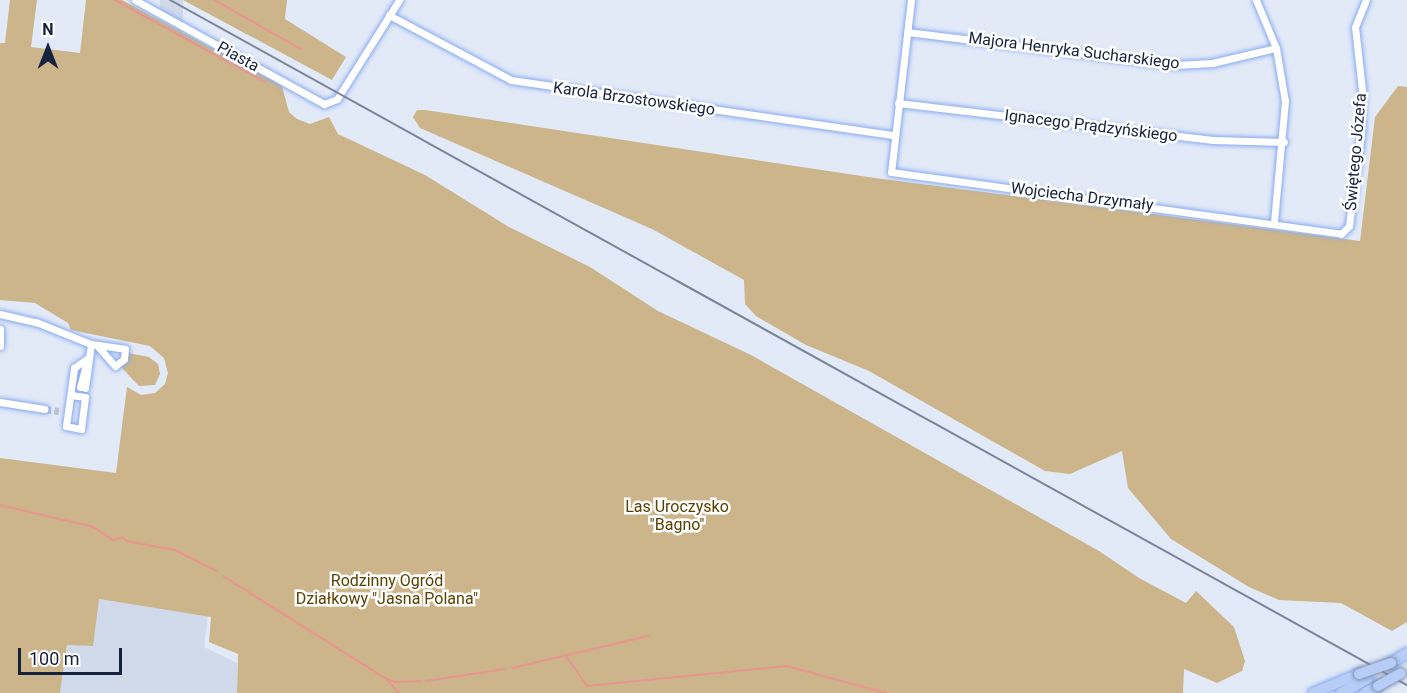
<!DOCTYPE html>
<meta charset="utf-8">
<style>
body{margin:0}
#map{position:relative;width:1407px;height:693px;overflow:hidden;background:#e2eaf8;font-family:Roboto,sans-serif}
div>[style]{position:absolute}
[style*='--x']{left:calc(var(--x)*1px);top:calc(var(--y)*1px);width:calc(var(--w)*1px);rotate:calc(var(--a)*1deg)}
.built>*{inset:0;background:#d1daeb;transform-origin:0 0}
.green>*{inset:0;background:#ccb58a}
.stream>*{height:2px;margin:-1px;padding:0 1px;transform-origin:1px;border-radius:1px;background:#ea9590}
.minor-tunnel>*{height:7px;margin-top:-3.5px;transform-origin:0;background:repeating-linear-gradient(90deg,#b9c2d3 0 7px,transparent 0 10.5px)}
.roads{filter:drop-shadow(0 0 2px #88abf0) drop-shadow(0 0 2px #88abf0)}
.minor>*{height:7px;margin:-3.5px;padding:0 3.5px;transform-origin:3.5px;border-radius:3.5px;background:#fff}
.highway>*{height:10px;margin:-5px;padding:0 5px;transform-origin:5px;border-radius:5px;background:#b7cdf6}
.rail>*{height:2px;margin:-1px;padding:0 1px;transform-origin:1px;border-radius:1px;background:#7a8499}
.bridges{filter:drop-shadow(0 0 2px #7e91b5) drop-shadow(0 0 2px #7e91b5)}
.highway-bridge>*{height:10px;margin:-5px;padding:0 5px;transform-origin:5px;border-radius:5px;background:#b7cdf6}
span{translate:-50% -50%;white-space:nowrap;text-align:center;line-height:1.15;-webkit-text-stroke:5px #fff;paint-order:stroke}
.street-label{font-size:16px;color:#15223d}
.park-label{font-size:16px;color:#5a4101}
.north{position:absolute;left:18px;top:18px;width:60px;height:60px;-webkit-text-stroke:4px #fff;paint-order:stroke;rotate:0deg;font-size:16px;font-weight:700;line-height:24px;text-align:center;color:#15223d}
.north::after{content:'';display:block;margin:auto;width:21px;height:27px;background:#15223d;clip-path:polygon(50% 0,100% 100%,50% 72%,0 100%)}
.scale{position:absolute;left:18px;top:648px;width:104px;height:27px;box-sizing:border-box;border:3px solid #15223d;border-top:0;padding-left:8px;font-size:18px;line-height:21px;white-space:nowrap;color:#15223d;-webkit-text-stroke:4px #fff;paint-order:stroke}
</style>
<div id="map">
<div class="built">
<div style="left:160px;top:0;width:23px;height:195px"></div>
<div style="clip-path:polygon(98px 599px,208px 616px,204px 647px,237px 663px,237px 693px,60px 693px,67px 644px,93px 646px)"></div>
</div>
<div class="green">
<div style="clip-path:polygon(10px 0,37px 0,31px 47px,80px 53px,86px 0,122px 0,282px 86px,289px 112px,297px 119px,310px 124px,329px 117px,338px 134px,425px 175px,509px 227px,590px 267px,658px 311px,751px 355px,1099px 551px,1139px 578px,1186px 603px,1196px 591px,1234px 627px,1245px 661px,1242px 671px,1217px 683px,1184px 669px,1183px 693px,237px 693px,238px 654px,209px 642px,211px 617px,99px 599px,93px 646px,67px 645px,60px 693px,0 693px,0 458px,116px 473px,127px 387px,141px 395px,155px 393px,165px 384px,168px 373px,164px 358px,150px 346px,71px 330px,68px 323px,35px 303px,0 300px,0 43px,5px 43px)"></div>
<div style="clip-path:polygon(183px 0,287px 0,285px 19px,346px 57px,332px 80px)"></div>
<div style="clip-path:polygon(1398px 86px,1407px 87px,1407px 622px,1392px 631px,1341px 603px,1279px 600px,1249px 587px,1171px 539px,1128px 488px,1122px 451px,1070px 474px,1045px 471px,869px 371px,806px 345px,756px 316px,745px 304px,744px 280px,652px 229px,420px 128px,413px 117px,417px 110px,425px 110px,875px 178px,1360px 241px,1375px 117px)"></div>
<div style="clip-path:polygon(128px 353px,149px 357px,158px 364px,160px 374px,155px 385px,139px 386px,120px 366px)"></div>
</div>
<div class="stream">
<div style="--x:115;--y:0;--w:171;--a:28.7"></div>
<div style="--x:214;--y:0;--w:100;--a:29.4"></div>
<div style="--x:0;--y:505;--w:96;--a:13.3"></div>
<div style="--x:93;--y:527;--w:24;--a:33"></div>
<div style="--x:113;--y:540;--w:9;--a:-18"></div>
<div style="--x:122;--y:537;--w:6;--a:39"></div>
<div style="--x:127;--y:541;--w:49;--a:10.6"></div>
<div style="--x:175;--y:550;--w:47;--a:26.6"></div>
<div style="--x:223;--y:576;--w:191;--a:32.2"></div>
<div style="--x:385;--y:678;--w:11;--a:22"></div>
<div style="--x:395;--y:682;--w:25;--a:-2"></div>
<div style="--x:566;--y:656;--w:37;--a:55"></div>
<div style="--x:587;--y:686;--w:201;--a:-5.7"></div>
<div style="--x:787;--y:666;--w:102;--a:15.4"></div>
<div style="--x:512;--y:668;--w:140;--a:-13.2"></div>
<div style="--x:387;--y:680;--w:18;--a:47"></div>
<div style="--x:426;--y:681;--w:80;--a:-8.6"></div>
</div>
<div class="minor-tunnel">
<div style="--x:44;--y:409;--w:15;--a:8"></div>
</div>
<div class="roads">
<div class="minor">
<div style="--x:135;--y:0;--w:216;--a:28.8"></div>
<div style="--x:324;--y:104;--w:14;--a:-21"></div>
<div style="--x:337;--y:99;--w:117;--a:-57.9"></div>
<div style="--x:911;--y:0;--w:173;--a:96.6"></div>
<div style="--x:891;--y:172;--w:454;--a:7.8"></div>
<div style="--x:1341;--y:234;--w:11;--a:-45"></div>
<div style="--x:1349;--y:226;--w:94;--a:-82.6"></div>
<div style="--x:1361;--y:133;--w:43;--a:-88.7"></div>
<div style="--x:1362;--y:90;--w:63;--a:-96.3"></div>
<div style="--x:1355;--y:27;--w:29;--a:-68"></div>
<div style="--x:1256;--y:0;--w:52;--a:67.4"></div>
<div style="--x:1276;--y:48;--w:54;--a:80.4"></div>
<div style="--x:1285;--y:101;--w:122;--a:95.2"></div>
<div style="--x:389;--y:15;--w:138;--a:28"></div>
<div style="--x:511;--y:80;--w:387;--a:8.2"></div>
<div style="--x:907;--y:32;--w:270;--a:7"></div>
<div style="--x:1175;--y:65;--w:37;--a:-3"></div>
<div style="--x:1212;--y:63;--w:66;--a:-13.2"></div>
<div style="--x:898;--y:103;--w:317;--a:6.7"></div>
<div style="--x:1213;--y:140;--w:71;--a:1.6"></div>
<div style="--x:0;--y:314;--w:37;--a:13"></div>
<div style="--x:36;--y:322;--w:59;--a:21.8"></div>
<div style="--x:91;--y:344;--w:34;--a:8"></div>
<div style="--x:125;--y:349;--w:10;--a:96"></div>
<div style="--x:124;--y:359;--w:11;--a:142"></div>
<div style="--x:115;--y:366;--w:28;--a:-131"></div>
<div style="--x:0;--y:329;--w:17;--a:90"></div>
<div style="--x:80;--y:387;--w:28;--a:-75"></div>
<div style="--x:85;--y:388;--w:44;--a:-82.2"></div>
<div style="--x:71;--y:395;--w:14;--a:8"></div>
<div style="--x:85;--y:397;--w:32;--a:97"></div>
<div style="--x:81;--y:429;--w:15;--a:-169"></div>
<div style="--x:66;--y:426;--w:59;--a:-82.1"></div>
<div style="--x:74;--y:368;--w:17;--a:-36"></div>
<div style="--x:0;--y:402;--w:45;--a:9"></div>
</div>
<div class="highway">
<div style="--x:1391;--y:663;--w:19;--a:-32"></div>
<div style="--x:1313;--y:693;--w:50;--a:-22.4"></div>
<div style="--x:1341;--y:693;--w:30;--a:-28"></div>
<div style="--x:1365;--y:693;--w:15;--a:-28"></div>
</div>
</div>
<div class="rail">
<div style="--x:170;--y:0;--w:1414;--a:28.98"></div>
</div>
<div class="bridges">
<div class="highway-bridge">
<div style="--x:1359;--y:674;--w:34;--a:-19"></div>
<div style="--x:1378;--y:686;--w:26;--a:-29"></div>
</div>
</div>
<div class="street-label">
<span style="left:1074px;top:51px;rotate:7deg">Majora Henryka Sucharskiego</span>
<span style="left:238px;top:57px;rotate:29deg">Piasta</span>
<span style="left:634px;top:99px;rotate:8deg">Karola Brzostowskiego</span>
<span style="left:1091px;top:126px;rotate:7deg">Ignacego Prądzyńskiego</span>
<span style="left:1356px;top:152px;rotate:-85deg">Świętego Józefa</span>
<span style="left:1082px;top:197px;rotate:7deg">Wojciecha Drzymały</span>
</div>
<div class="park-label">
<span style="left:677px;top:516px">Las Uroczysko<br>"Bagno"</span>
<span style="left:387px;top:590px">Rodzinny Ogród<br>Działkowy "Jasna Polana"</span>
</div>
<div class="north">N</div>
<div class="scale">100 m</div>
</div>
